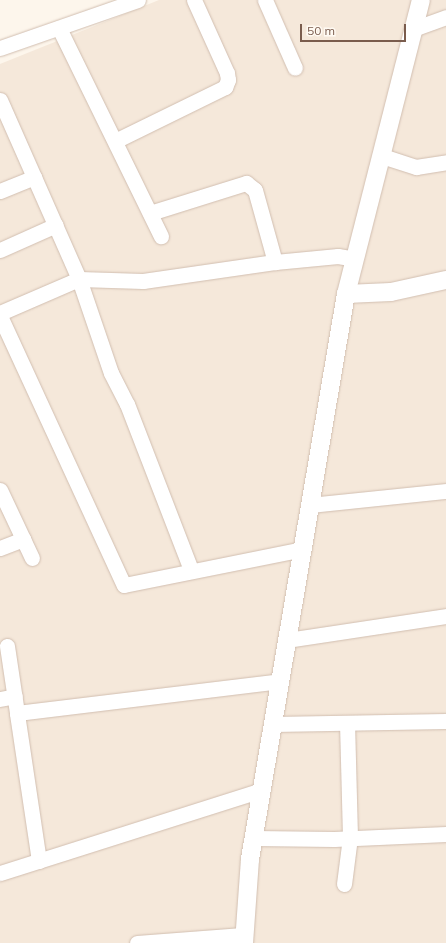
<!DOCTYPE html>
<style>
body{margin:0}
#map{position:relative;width:446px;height:943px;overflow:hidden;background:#fdf6ec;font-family:Mulish,sans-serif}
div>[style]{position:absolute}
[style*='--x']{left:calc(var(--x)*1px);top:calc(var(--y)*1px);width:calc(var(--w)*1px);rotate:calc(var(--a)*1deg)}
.residential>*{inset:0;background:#f5e8da}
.roads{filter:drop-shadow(0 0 1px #d1beb0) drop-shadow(0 0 1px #d1beb0)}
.minor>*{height:15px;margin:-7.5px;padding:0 7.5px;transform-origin:7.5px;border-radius:7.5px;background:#fff}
.tertiary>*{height:18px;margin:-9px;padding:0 9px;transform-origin:9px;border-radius:9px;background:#fff}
span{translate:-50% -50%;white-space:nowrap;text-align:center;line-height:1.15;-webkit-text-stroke:3px #fffaf3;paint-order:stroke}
.scale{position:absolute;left:300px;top:24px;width:106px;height:18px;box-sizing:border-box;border:2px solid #7a5c4d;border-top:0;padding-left:5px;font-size:12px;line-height:14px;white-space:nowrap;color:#7a5c4d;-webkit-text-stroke:3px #fffaf3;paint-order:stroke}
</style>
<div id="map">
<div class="residential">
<div style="clip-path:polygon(159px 0,446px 0,446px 943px,0 943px,0 64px)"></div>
</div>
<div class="roads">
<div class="minor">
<div style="--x:265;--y:0;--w:74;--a:66.2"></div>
<div style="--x:59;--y:28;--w:232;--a:63.9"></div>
<div style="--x:416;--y:28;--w:32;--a:-20"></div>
<div style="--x:0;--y:48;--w:146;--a:-19.2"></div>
<div style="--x:0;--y:100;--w:196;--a:66.2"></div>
<div style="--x:79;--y:279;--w:99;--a:71.2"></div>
<div style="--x:111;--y:373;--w:35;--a:63"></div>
<div style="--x:127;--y:404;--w:178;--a:68.9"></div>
<div style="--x:115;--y:141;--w:123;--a:-26.1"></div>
<div style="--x:225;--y:87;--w:8;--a:-67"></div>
<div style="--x:228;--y:80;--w:7;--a:-98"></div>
<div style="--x:227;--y:73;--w:80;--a:-114.3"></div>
<div style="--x:382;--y:156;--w:36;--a:18"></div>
<div style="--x:416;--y:167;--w:30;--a:-9"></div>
<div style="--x:0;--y:191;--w:37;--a:-22"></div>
<div style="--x:150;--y:213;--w:101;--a:-17.4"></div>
<div style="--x:246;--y:183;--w:11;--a:38"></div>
<div style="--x:255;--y:190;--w:75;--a:74.5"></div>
<div style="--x:0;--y:250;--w:61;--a:-24.1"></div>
<div style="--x:0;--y:313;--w:86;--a:-23.3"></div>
<div style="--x:79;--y:279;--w:64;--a:1.8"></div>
<div style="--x:143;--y:281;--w:133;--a:-8.2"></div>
<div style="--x:275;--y:262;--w:63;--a:-5.4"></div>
<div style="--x:338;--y:256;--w:17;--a:10"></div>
<div style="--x:0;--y:316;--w:296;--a:65.3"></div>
<div style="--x:124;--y:585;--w:182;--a:-11.4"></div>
<div style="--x:0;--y:490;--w:75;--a:64.8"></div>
<div style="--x:310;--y:505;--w:137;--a:-5.9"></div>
<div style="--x:0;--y:548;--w:25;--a:-21"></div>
<div style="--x:287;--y:640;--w:161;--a:-8.6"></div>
<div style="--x:7;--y:646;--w:68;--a:81.5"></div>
<div style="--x:0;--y:699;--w:15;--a:-11"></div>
<div style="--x:273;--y:724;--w:173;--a:-1"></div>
<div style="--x:254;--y:838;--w:80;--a:0.7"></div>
<div style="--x:334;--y:839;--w:112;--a:-2.6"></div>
<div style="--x:39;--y:861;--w:150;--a:-98.5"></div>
<div style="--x:17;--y:713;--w:265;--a:-6.9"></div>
<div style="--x:0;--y:873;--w:275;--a:-17.6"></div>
<div style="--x:344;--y:884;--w:47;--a:-82.7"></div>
<div style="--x:350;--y:837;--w:113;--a:-91.5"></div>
<div style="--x:137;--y:943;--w:106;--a:-4.3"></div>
</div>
<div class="tertiary">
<div style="--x:346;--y:294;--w:45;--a:-2.5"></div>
<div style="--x:391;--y:292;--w:56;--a:-12.3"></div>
<div style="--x:244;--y:943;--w:84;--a:-85.9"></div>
<div style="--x:250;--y:859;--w:573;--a:-80.36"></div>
<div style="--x:346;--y:294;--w:303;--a:-75.7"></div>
</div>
</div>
<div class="scale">50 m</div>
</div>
